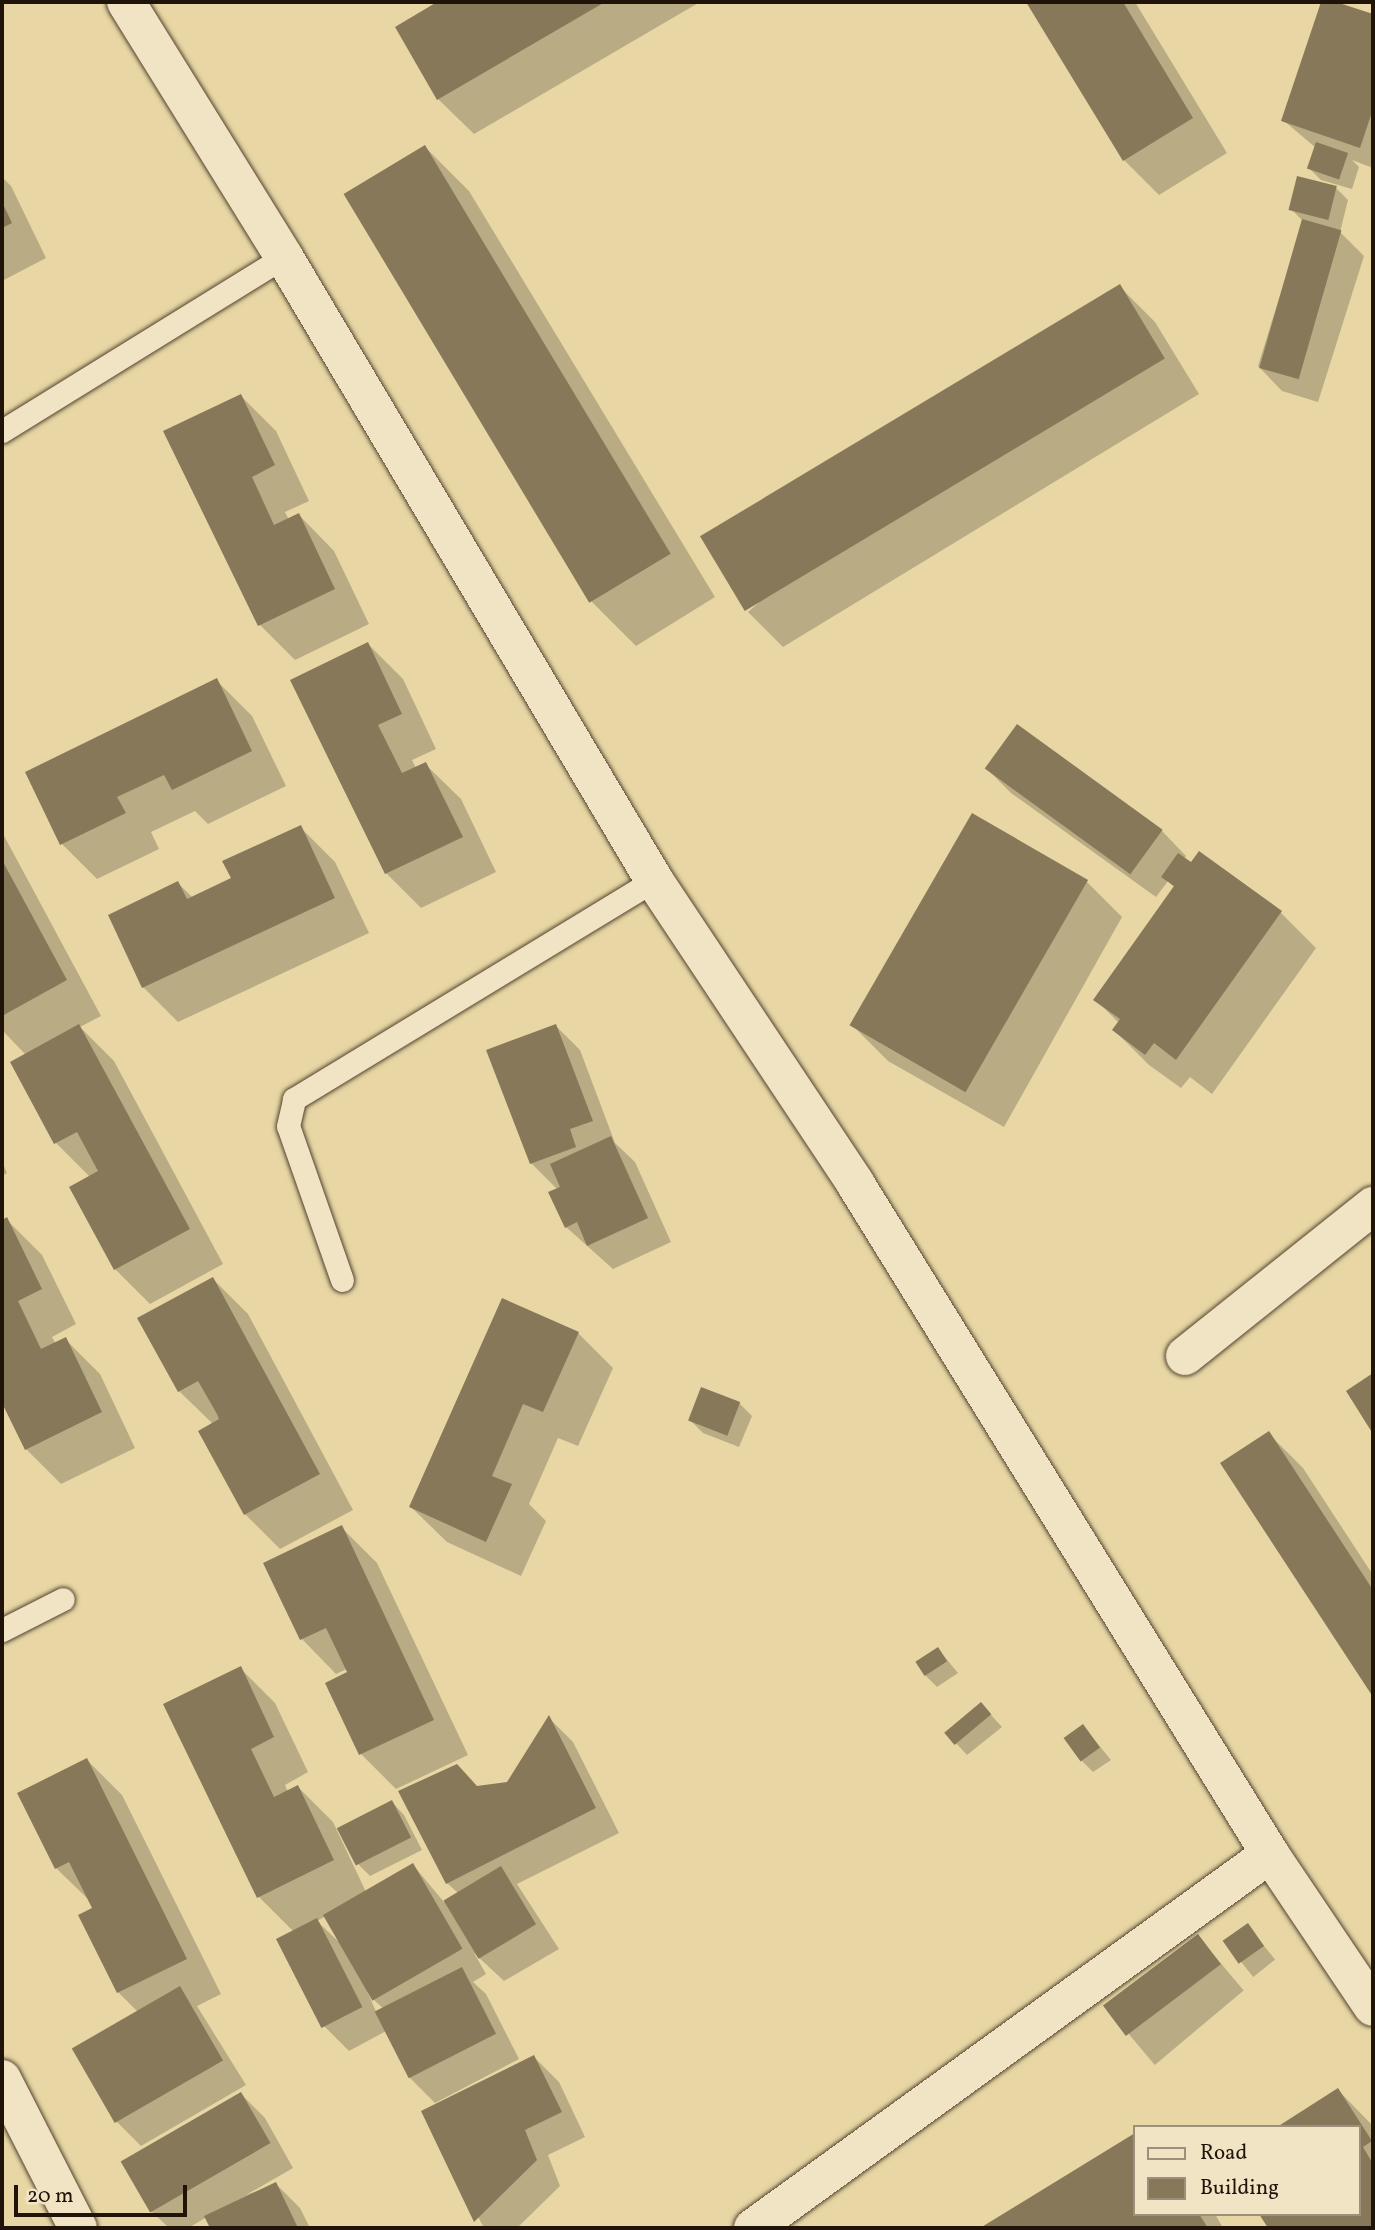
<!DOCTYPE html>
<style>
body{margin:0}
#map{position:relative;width:1375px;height:2230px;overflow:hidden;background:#e8d6a4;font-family:Vollkorn,serif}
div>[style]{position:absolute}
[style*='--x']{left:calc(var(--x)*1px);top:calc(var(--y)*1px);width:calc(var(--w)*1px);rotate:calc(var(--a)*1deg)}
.shadow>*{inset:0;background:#0003;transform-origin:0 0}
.building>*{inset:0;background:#88785a;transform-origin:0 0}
.roads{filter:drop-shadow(0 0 2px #524430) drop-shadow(0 0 2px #524430)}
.lane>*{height:23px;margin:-11.5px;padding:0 11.5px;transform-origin:11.5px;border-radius:11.5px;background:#f0e4c4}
.street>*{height:38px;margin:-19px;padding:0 19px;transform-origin:19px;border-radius:19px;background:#f0e4c4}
span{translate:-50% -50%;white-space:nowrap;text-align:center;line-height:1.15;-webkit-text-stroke:6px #f0e4c4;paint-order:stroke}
.frame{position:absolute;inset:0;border:4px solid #20130a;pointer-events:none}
.legend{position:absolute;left:1133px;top:2125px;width:228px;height:91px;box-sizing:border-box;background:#f0e4c4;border:2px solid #9d907a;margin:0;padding:9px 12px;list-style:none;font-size:21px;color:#20130a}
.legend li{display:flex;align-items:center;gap:14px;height:35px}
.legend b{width:35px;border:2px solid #9d907a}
.scale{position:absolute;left:14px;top:2185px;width:173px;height:32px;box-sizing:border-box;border:4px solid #20130a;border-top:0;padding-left:9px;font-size:21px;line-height:24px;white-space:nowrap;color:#20130a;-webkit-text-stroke:5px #f0e4c4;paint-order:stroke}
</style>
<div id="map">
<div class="shadow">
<div style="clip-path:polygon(441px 2px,700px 2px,474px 134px,438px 99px,397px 27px)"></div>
<div style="clip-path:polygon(1028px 2px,1135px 2px,1227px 153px,1159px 195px,1124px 160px)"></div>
<div style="clip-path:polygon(1323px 2px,1373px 16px,1373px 168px,1352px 160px,1359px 167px,1352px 189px,1321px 180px,1309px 168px,1316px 148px,1283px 120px)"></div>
<div style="clip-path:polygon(425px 147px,469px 191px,715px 597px,636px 646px,592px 602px)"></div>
<div style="clip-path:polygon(2px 177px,11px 186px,46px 258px,2px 281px)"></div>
<div style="clip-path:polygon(1334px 186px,1348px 200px,1340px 232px,1364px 256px,1318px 402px,1282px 391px,1258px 366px,1303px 221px,1291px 209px)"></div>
<div style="clip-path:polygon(1120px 287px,1155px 322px,1199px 394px,783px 647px,748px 612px)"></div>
<div style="clip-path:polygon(241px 396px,276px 431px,309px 501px,285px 512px,289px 520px,299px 515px,334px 551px,369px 624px,295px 660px,260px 625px)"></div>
<div style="clip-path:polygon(368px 644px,403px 679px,436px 749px,412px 760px,416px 768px,425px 764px,461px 799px,496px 872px,421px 908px,386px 873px)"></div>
<div style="clip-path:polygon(217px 681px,252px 716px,286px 786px,208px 824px,195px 811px,151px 832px,159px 849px,97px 879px,62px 844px)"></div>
<div style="clip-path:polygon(987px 769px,1162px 831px,1186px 856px,1184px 859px,1191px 864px,1199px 853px,1281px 913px,1316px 948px,1212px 1094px,1190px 1077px,1181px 1088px,1149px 1065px,1114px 1030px,1119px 1023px,1095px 999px,1175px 888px,1168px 881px,1156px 897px,1011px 793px)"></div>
<div style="clip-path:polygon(972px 815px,1087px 882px,1122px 917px,1004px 1127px,888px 1061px,853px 1026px)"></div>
<div style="clip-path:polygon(300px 827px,335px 862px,369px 933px,178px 1022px,143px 987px,178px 883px,193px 898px,233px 879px)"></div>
<div style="clip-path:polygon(2px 832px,101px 1016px,80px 1027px,114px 1061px,223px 1264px,150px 1304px,115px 1269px,90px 1177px,56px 1143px,26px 1055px,2px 1030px)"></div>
<div style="clip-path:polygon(556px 1026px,580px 1050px,615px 1143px,635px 1162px,671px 1242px,613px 1269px,566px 1227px,558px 1190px,531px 1163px)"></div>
<div style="clip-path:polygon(2px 1161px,7px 1173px,2px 1176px)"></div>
<div style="clip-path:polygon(7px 1220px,42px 1255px,76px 1324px,52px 1337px,56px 1344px,65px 1339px,100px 1374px,135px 1448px,61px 1484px,26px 1449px,2px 1399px,2px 1222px)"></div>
<div style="clip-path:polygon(213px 1279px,248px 1314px,353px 1510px,280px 1549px,245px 1514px,213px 1424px,179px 1391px)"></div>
<div style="clip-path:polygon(578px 1333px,613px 1368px,578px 1446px,558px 1438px,529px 1504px,546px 1521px,521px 1576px,447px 1542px,411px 1507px)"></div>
<div style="clip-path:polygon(702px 1389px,739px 1403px,752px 1416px,739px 1447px,703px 1433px,690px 1420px)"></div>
<div style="clip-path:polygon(1268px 1433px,1303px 1468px,1373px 1575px,1373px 1694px,1222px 1464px)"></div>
<div style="clip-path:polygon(342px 1528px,377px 1563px,468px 1755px,396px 1789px,361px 1754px,347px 1669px,336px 1674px,301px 1638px)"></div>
<div style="clip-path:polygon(938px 1649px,958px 1673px,937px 1687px,925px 1675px)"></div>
<div style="clip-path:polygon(evenodd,240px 1668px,275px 1703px,308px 1772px,285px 1785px,288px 1792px,298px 1787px,333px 1822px,366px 1892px,413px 1865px,444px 1902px,458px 1893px,447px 1883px,479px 1788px,508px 1784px,549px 1718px,573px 1742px,619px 1833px,517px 1884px,559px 1949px,504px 1981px,474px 1953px,486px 1974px,473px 1982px,486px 1994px,519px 2059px,435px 2103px,410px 2078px,386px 2031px,349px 2051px,324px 2026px,294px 1932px,259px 1897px,240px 1668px,326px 1916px,341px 1944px,317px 1921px,326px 1916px,240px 1668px,359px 1972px,375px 2001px,385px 2010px,377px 2014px,359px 1972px)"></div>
<div style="clip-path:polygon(981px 1704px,1002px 1727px,967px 1755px,955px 1742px)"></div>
<div style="clip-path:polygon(1083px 1726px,1111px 1760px,1093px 1772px,1081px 1760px)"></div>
<div style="clip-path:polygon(87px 1760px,122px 1795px,221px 1994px,197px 2006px,246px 2085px,141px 2146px,116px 2121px,75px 2050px,139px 2013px,118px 1992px,81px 1916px,95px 1909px,92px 1903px,56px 1868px)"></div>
<div style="clip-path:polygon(392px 1802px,404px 1815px,422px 1850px,370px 1876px,358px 1864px)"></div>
<div style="left:1248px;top:1926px;width:43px;height:28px;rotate:51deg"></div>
<div style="left:1198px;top:1936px;width:71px;height:116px;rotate:50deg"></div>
<div style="clip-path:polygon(534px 2057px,559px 2082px,585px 2137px,548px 2155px,560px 2186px,517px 2228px,484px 2228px,423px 2112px)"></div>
<div style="clip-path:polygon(1338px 2090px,1373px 2126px,1373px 2228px,1270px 2228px,1261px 2214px,1359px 2214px,1359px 2127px)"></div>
<div style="clip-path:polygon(241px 2094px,265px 2118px,293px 2168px,246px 2195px,276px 2184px,300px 2208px,310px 2228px,212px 2228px,207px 2217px,188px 2228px,169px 2228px,151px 2211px)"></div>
<div style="clip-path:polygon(1135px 2135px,1135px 2214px,1215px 2214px,1223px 2228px,984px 2228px)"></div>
</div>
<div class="building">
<div style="clip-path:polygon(437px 2px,605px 2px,437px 100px,395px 27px)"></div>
<div style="clip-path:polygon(1026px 2px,1123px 2px,1193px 118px,1123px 161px)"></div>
<div style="clip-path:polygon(1321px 2px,1336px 2px,1373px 14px,1373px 109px,1360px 148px,1281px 121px)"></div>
<div style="left:1316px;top:142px;width:34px;height:28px;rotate:19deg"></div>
<div style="left:425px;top:145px;width:477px;height:95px;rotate:59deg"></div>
<div style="left:1297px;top:176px;width:41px;height:35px;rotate:14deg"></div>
<div style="clip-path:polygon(2px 202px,12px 223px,2px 228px)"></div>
<div style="left:1302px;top:219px;width:41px;height:155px;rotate:16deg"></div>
<div style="left:1120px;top:284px;width:87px;height:490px;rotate:59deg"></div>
<div style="clip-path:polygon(241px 394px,275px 465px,252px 477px,274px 525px,299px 513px,335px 589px,258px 626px,163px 431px)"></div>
<div style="clip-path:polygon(368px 642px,402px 714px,378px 725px,402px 773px,426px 762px,463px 837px,385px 874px,290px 680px)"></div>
<div style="clip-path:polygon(217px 678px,252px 751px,172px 790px,164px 775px,117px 797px,126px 813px,60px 845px,25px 772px)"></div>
<div style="left:1017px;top:724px;width:180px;height:55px;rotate:36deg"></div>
<div style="left:972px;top:813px;width:134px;height:245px;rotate:30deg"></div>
<div style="clip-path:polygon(301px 825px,335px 898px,142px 988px,108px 915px,178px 881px,187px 899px,231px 878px,222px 861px)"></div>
<div style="clip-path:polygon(1199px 851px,1282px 911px,1176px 1060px,1154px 1043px,1145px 1055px,1112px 1030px,1120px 1019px,1093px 1000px,1174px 886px,1161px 877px,1178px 853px,1191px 862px)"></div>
<div style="clip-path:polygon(2px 860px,67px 980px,2px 1016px)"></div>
<div style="clip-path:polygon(79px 1024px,190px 1229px,114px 1270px,69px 1187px,98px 1171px,77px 1132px,54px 1144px,10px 1062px)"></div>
<div style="clip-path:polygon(556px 1024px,593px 1121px,570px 1129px,576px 1147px,530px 1164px,486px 1050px)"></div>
<div style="clip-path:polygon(611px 1136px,648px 1218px,587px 1246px,577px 1222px,565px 1228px,548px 1192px,560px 1187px,550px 1164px)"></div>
<div style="clip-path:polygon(7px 1217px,42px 1289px,18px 1301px,41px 1349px,66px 1337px,102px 1412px,25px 1450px,2px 1403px,2px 1220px)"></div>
<div style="clip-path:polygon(213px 1277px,320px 1474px,244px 1515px,198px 1431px,219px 1419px,217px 1414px,198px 1381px,178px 1392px,137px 1318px)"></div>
<div style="clip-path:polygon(502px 1298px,579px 1332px,543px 1412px,523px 1404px,492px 1476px,512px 1484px,486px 1542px,409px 1507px)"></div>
<div style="clip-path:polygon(1373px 1373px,1373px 1434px,1346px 1391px)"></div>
<div style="left:701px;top:1387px;width:42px;height:36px;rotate:21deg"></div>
<div style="clip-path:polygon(1269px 1431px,1373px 1590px,1373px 1697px,1220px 1463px)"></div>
<div style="clip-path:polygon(342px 1525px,434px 1720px,359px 1755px,325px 1683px,347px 1672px,326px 1628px,300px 1640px,263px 1563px)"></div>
<div style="left:938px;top:1647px;width:17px;height:27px;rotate:57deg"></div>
<div style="clip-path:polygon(241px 1666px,274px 1737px,251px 1749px,274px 1797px,298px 1785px,334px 1860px,257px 1898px,163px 1704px)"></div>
<div style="left:981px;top:1702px;width:16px;height:48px;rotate:50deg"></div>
<div style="clip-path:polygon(549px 1715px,596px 1808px,446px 1884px,398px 1791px,457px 1764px,477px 1786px,507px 1782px)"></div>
<div style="left:1083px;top:1724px;width:29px;height:24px;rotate:54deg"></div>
<div style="clip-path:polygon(87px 1758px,187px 1959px,117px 1993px,78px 1915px,92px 1908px,69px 1862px,55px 1869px,17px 1793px)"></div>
<div style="left:392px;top:1800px;width:42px;height:62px;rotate:63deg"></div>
<div style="left:413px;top:1863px;width:99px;height:104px;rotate:60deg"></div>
<div style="left:501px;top:1866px;width:68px;height:67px;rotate:59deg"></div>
<div style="left:317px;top:1918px;width:100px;height:46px;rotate:63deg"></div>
<div style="left:1248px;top:1923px;width:28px;height:31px;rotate:55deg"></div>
<div style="left:1198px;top:1934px;width:38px;height:119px;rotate:53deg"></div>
<div style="left:462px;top:1967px;width:75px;height:98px;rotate:63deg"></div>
<div style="left:180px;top:1986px;width:86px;height:125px;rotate:60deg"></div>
<div style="clip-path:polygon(534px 2055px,562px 2112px,525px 2130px,537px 2160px,474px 2222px,421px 2111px)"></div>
<div style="clip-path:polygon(1338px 2088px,1372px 2141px,1363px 2147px,1373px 2164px,1373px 2228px,1268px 2228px,1259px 2214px,1359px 2214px,1359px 2127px,1277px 2127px)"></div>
<div style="left:241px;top:2092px;width:59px;height:139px;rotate:60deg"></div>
<div style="clip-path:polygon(1135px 2133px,1135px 2214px,1199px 2214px,1208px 2228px,980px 2228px)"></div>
<div style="clip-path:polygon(276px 2182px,298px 2228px,210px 2228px,204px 2216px)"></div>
</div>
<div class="roads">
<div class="lane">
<div style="--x:2;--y:431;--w:331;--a:-31.7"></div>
<div style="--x:342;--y:1280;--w:163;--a:-109.3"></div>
<div style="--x:288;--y:1126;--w:28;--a:-77"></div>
<div style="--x:294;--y:1099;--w:421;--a:-31.3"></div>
<div style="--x:2;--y:1630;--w:68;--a:-26.9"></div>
</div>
<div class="street">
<div style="--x:126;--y:2;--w:300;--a:58.2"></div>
<div style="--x:284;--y:257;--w:725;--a:59.29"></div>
<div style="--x:654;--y:880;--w:364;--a:56.4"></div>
<div style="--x:855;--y:1183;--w:789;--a:58.26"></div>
<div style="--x:1270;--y:1854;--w:184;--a:56.1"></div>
<div style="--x:1185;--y:1356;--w:241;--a:-38.6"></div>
<div style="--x:2;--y:2079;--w:167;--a:63"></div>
<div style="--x:753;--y:2228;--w:638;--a:-35.88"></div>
</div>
</div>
<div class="frame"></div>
<ul class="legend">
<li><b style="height:9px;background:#f0e4c4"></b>Road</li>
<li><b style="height:19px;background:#88785a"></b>Building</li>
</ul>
<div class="scale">20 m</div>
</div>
